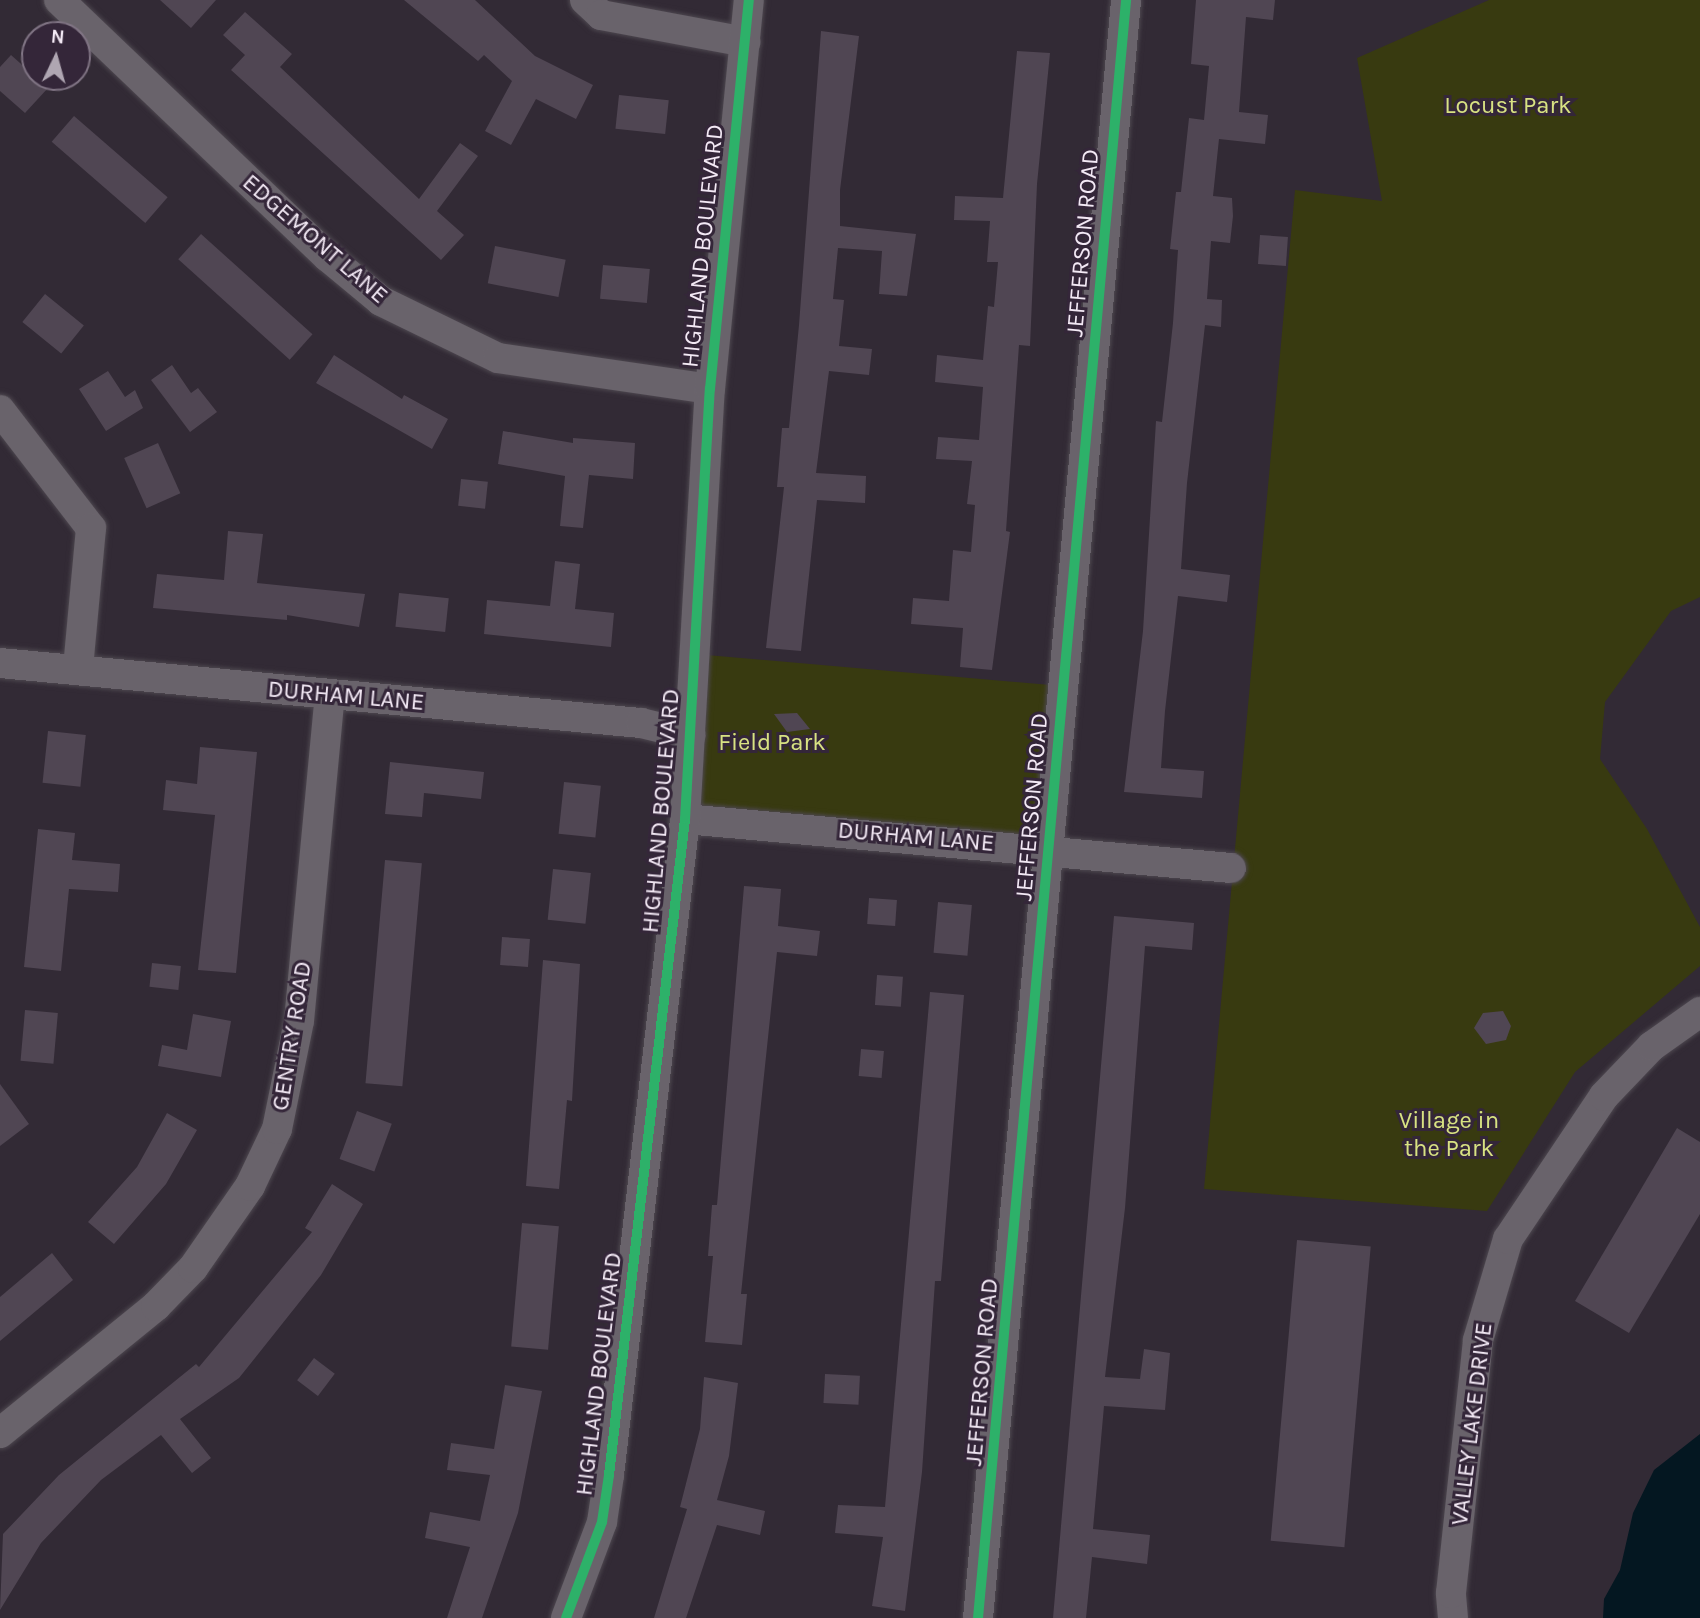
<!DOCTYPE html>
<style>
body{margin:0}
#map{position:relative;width:1700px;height:1618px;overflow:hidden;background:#322a35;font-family:Karla,sans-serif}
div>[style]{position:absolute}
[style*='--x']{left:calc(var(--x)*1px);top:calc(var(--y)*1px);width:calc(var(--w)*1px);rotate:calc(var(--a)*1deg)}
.green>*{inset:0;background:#383a10;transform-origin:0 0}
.water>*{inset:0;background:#041721}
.building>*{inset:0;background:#504653;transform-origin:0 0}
.roads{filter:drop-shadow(0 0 2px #4d474f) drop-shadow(0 0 2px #4d474f)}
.minor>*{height:30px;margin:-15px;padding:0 15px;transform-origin:15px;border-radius:15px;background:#69636b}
.cycleway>*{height:10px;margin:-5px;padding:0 5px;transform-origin:5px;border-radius:5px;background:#2db169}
span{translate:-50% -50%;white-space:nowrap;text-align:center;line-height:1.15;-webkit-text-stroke:6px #342639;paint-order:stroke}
.park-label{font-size:24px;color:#d8e282}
.street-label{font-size:24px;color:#f3e9f5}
.north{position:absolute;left:21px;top:21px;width:70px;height:70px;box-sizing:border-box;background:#342639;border:2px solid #807484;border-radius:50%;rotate:5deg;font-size:19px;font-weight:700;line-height:28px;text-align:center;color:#f3e9f5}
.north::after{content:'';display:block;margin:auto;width:24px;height:32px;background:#afa6b2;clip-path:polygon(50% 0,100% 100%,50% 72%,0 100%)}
</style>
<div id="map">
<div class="green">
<div style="clip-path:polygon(1489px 0,1700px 0,1700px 597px,1671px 611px,1605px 702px,1600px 759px,1647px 829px,1700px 927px,1700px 966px,1575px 1072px,1487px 1211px,1204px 1189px,1295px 190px,1382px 201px,1357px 58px)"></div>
<div style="left:695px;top:654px;width:371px;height:165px;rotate:5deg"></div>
</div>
<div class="water">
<div style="clip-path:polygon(1700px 1434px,1700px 1618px,1603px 1618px,1604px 1599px,1620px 1570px,1633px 1513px,1654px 1470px)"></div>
</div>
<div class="building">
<div style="clip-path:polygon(160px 0,216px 0,191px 28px)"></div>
<div style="clip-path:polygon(404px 0,475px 0,535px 56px,593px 85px,576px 119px,536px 99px,511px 145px,485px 131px,512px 81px,484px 55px,478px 61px)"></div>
<div style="clip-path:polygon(1196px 0,1275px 0,1273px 20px,1246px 17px,1239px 112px,1268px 115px,1265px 144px,1219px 139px,1213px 196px,1232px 198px,1233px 216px,1230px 243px,1211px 241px,1207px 299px,1222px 300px,1221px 327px,1205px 325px,1187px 483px,1181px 569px,1230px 575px,1227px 602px,1178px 596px,1165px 711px,1161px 768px,1204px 771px,1202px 798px,1124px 792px,1143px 631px,1156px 421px,1162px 422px,1173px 323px,1178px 250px,1170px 249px,1176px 192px,1181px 192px,1189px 118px,1204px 120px,1209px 66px,1191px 64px)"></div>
<div style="clip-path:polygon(245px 12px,292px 54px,280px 67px,419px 199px,460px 143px,478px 156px,437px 211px,464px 235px,441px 260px,231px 70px,245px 55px,223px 35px)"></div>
<div style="clip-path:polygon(821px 31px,859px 36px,840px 190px,840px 226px,916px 234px,907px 296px,879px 294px,882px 251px,838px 248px,833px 299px,844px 300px,839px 346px,872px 349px,869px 375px,829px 371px,816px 473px,866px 476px,865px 503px,817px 500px,801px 651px,766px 648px,784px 487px,777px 487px,782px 428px,789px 428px,799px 325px)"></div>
<div style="clip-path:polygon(1017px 51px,1050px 53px,1037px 184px,1030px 346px,1019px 345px,1006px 531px,1010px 532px,992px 670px,960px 667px,963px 628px,911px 624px,913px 598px,949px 601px,953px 550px,971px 552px,975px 505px,967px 504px,972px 461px,936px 459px,938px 437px,979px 440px,983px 387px,935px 382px,937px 355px,983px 360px,988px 306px,994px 307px,998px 262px,987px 262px,990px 221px,954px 220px,955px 196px,1003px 198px)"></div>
<div style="clip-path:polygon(11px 55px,48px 88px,25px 113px,0 91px,0 67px)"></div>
<div style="left:619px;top:95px;width:50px;height:34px;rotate:6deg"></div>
<div style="left:74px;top:116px;width:124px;height:34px;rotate:41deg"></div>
<div style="left:201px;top:234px;width:150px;height:34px;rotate:42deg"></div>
<div style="left:1260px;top:235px;width:28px;height:29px;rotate:4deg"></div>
<div style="left:495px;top:246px;width:72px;height:38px;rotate:11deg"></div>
<div style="left:603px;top:265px;width:47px;height:34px;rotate:5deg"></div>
<div style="left:45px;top:294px;width:50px;height:36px;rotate:39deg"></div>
<div style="clip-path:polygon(334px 355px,402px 399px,404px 395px,448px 419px,432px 449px,316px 383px)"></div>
<div style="clip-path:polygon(172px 365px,191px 393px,198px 388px,217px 412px,190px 432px,151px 380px)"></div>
<div style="clip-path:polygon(108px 371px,125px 397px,135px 390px,143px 408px,106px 431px,79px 389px)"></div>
<div style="clip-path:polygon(503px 431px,573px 443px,573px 438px,635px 443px,633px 479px,589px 475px,583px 528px,560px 526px,565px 476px,498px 464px)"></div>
<div style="left:158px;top:443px;width:55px;height:37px;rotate:66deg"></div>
<div style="left:461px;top:479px;width:27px;height:27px;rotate:6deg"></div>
<div style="clip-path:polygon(228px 531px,263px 534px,257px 583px,365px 594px,359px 627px,287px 615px,287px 620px,153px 608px,157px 574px,224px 580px)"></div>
<div style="clip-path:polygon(555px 561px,580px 564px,575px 609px,614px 613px,611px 647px,484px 634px,487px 600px,550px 606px)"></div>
<div style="left:399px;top:593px;width:50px;height:34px;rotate:6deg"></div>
<div style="clip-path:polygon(797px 713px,810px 729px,787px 732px,774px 714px)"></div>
<div style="left:48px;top:731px;width:38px;height:52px;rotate:6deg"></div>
<div style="clip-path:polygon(200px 747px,257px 752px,236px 973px,198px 970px,215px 815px,163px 810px,166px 780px,197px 784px)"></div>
<div style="clip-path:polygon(390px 762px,484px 772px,481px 799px,424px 793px,422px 817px,385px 814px)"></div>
<div style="left:564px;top:782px;width:37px;height:52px;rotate:6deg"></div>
<div style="clip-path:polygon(38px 829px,75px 833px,72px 860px,120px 864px,118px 892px,69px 889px,61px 971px,24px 967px)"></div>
<div style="left:385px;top:860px;width:37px;height:224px;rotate:5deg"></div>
<div style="left:553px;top:869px;width:38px;height:51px;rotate:6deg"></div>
<div style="clip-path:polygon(744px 886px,781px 889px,778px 926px,820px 931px,817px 956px,777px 952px,741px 1294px,747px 1294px,742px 1345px,705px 1342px,713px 1256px,708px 1256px,712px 1205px,717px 1205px)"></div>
<div style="left:869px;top:898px;width:28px;height:26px;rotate:4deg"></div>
<div style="left:938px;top:902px;width:34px;height:51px;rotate:5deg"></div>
<div style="clip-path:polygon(1114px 916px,1194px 923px,1192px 950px,1145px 946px,1125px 1208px,1105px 1377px,1140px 1379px,1144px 1349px,1170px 1353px,1165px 1410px,1104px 1406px,1093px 1529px,1150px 1535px,1147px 1564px,1092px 1557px,1086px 1618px,1053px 1618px)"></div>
<div style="left:502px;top:937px;width:28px;height:28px;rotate:4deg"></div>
<div style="clip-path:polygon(543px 960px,580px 964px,572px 1101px,567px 1100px,559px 1189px,526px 1186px)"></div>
<div style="left:152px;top:963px;width:29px;height:24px;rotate:6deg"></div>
<div style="left:877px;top:975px;width:26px;height:30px;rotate:4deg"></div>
<div style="clip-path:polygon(930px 992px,964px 995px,941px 1281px,935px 1281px,922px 1472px,905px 1611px,872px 1606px,883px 1537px,835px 1533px,838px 1505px,885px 1507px)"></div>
<div style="left:25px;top:1010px;width:33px;height:51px;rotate:5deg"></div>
<div style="clip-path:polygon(1503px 1011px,1511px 1026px,1506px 1040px,1486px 1044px,1474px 1028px,1483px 1013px)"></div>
<div style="clip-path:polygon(193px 1014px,231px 1021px,221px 1077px,158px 1066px,162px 1045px,187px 1050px)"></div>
<div style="left:861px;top:1049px;width:23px;height:27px;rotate:5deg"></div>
<div style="clip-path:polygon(0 1084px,29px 1124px,0 1146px)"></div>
<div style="left:357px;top:1111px;width:37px;height:51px;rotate:20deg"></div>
<div style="clip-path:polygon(167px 1113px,197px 1130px,166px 1184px,114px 1244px,88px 1222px,137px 1167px)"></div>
<div style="clip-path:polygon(1677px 1128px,1700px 1142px,1700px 1214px,1629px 1333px,1575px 1301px)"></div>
<div style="clip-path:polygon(332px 1184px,363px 1204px,321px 1275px,239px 1378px,180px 1419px,211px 1458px,192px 1473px,161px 1435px,101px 1480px,41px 1543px,0 1610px,3px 1534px,59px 1475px,196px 1364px,199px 1367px,312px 1232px,305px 1228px)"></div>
<div style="left:522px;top:1223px;width:37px;height:124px;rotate:5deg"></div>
<div style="left:1297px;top:1240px;width:74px;height:302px;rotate:5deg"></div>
<div style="clip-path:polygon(52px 1253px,73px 1280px,0 1341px,0 1297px)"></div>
<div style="left:314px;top:1358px;width:26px;height:28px;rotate:37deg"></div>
<div style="left:825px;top:1374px;width:35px;height:29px;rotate:3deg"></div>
<div style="clip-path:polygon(704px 1377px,738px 1383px,729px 1456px,717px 1500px,765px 1511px,760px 1535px,717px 1525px,686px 1618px,654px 1618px,687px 1509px,680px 1507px,700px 1429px)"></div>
<div style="clip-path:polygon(505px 1385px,542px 1391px,518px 1513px,482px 1618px,447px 1618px,470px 1547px,425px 1538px,430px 1512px,480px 1521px,490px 1475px,447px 1470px,451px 1443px,494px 1449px)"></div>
</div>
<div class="roads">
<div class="minor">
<div style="--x:59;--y:0;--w:372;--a:43.7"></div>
<div style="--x:328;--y:257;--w:69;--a:39.7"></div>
<div style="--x:381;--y:301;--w:130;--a:26"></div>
<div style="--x:498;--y:358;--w:214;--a:8.3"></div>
<div style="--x:585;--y:0;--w:22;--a:43"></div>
<div style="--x:601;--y:15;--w:147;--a:10.6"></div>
<div style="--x:0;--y:410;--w:149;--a:52.4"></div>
<div style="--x:91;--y:528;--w:142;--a:95.3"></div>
<div style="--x:0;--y:663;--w:644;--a:5.35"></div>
<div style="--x:641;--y:723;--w:51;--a:13.5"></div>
<div style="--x:685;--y:819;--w:548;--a:5.13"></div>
<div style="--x:0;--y:1433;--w:201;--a:-39.1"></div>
<div style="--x:156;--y:1306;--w:53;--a:-45.8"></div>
<div style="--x:193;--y:1268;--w:100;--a:-55.2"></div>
<div style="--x:250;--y:1186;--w:63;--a:-64.7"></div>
<div style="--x:277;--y:1129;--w:110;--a:-78.5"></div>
<div style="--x:299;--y:1021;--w:327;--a:-84.6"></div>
<div style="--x:566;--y:1618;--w:103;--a:-69.4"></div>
<div style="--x:602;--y:1522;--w:48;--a:-81.5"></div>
<div style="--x:609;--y:1475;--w:660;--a:-83.39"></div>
<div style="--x:685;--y:819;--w:431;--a:-86.7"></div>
<div style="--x:710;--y:389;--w:391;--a:-84.3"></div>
<div style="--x:978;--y:1618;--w:1625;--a:-84.77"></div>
<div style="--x:1453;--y:1618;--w:25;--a:-95"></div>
<div style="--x:1451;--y:1593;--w:254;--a:-83.9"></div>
<div style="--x:1478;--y:1340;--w:105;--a:-73.5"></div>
<div style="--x:1508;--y:1239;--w:172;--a:-56.1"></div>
<div style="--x:1604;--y:1096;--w:69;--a:-46.2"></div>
<div style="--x:1652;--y:1046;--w:59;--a:-35.3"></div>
</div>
</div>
<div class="cycleway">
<div style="--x:566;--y:1618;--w:103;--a:-69.4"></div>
<div style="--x:602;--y:1522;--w:48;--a:-81.5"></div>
<div style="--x:609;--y:1475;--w:660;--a:-83.39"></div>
<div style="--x:685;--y:819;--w:431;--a:-86.7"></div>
<div style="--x:710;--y:389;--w:391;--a:-84.3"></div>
<div style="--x:978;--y:1618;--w:1625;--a:-84.77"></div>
</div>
<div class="park-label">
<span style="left:1508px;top:106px">Locust Park</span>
<span style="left:772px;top:743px">Field Park</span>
<span style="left:1449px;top:1135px">Village in<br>the Park</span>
</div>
<div class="street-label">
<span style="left:315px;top:239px;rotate:41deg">EDGEMONT LANE</span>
<span style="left:1083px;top:243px;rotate:-85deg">JEFFERSON ROAD</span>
<span style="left:703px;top:246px;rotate:-84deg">HIGHLAND BOULEVARD</span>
<span style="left:346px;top:696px;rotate:5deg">DURHAM LANE</span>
<span style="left:1032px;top:807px;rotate:-85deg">JEFFERSON ROAD</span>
<span style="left:661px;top:811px;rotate:-85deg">HIGHLAND BOULEVARD</span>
<span style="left:916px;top:837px;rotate:5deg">DURHAM LANE</span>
<span style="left:292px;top:1036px;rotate:-81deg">GENTRY ROAD</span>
<span style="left:982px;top:1372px;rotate:-85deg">JEFFERSON ROAD</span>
<span style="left:599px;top:1374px;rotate:-83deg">HIGHLAND BOULEVARD</span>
<span style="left:1472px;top:1424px;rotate:-83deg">VALLEY LAKE DRIVE</span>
</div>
<div class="north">N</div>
</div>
